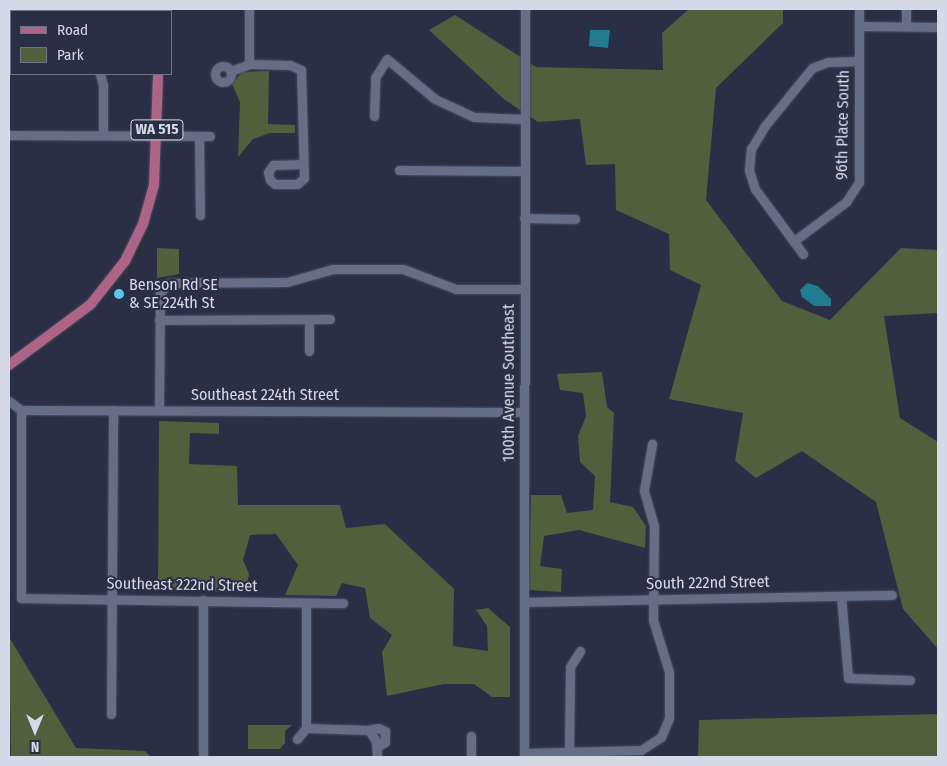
<!DOCTYPE html>
<style>
body{margin:0}
#map{position:relative;width:947px;height:766px;overflow:hidden;background:#2a2f46;font-family:"Fira Sans Condensed",sans-serif}
div>[style]{position:absolute}
[style*='--x']{left:calc(var(--x)*1px);top:calc(var(--y)*1px);width:calc(var(--w)*1px);rotate:calc(var(--a)*1deg)}
.green>*{inset:0;background:#505f3c}
.water>*{inset:0;background:#207c8e}
.roads{filter:drop-shadow(0 0 1px #494d60) drop-shadow(0 0 1px #494d60)}
.minor>*{height:9px;margin:-4.5px;padding:0 4.5px;transform-origin:4.5px;border-radius:4.5px;background:#666d86}
.minor>.ring{margin:-4.5px;padding:0;box-sizing:content-box;background:none;border:9px solid #666d86;border-radius:50%}
.major>*{height:10px;margin:-5px;padding:0 5px;transform-origin:5px;border-radius:5px;background:#ad6487}
.dots>*{width:14px;height:14px;translate:-50% -50%;box-sizing:border-box;border:2px solid #2a2f46;border-radius:50%}
span{translate:-50% -50%;white-space:nowrap;text-align:center;line-height:1.15;-webkit-text-stroke:4px #2a2f46;paint-order:stroke}
.shield-label span{padding:1px 4px;background:#2a2f46;border:1px solid;border-radius:4px;-webkit-text-stroke-width:0}
.shield-label{font-size:15px;color:#d5d9e8;font-weight:700}
.street-label{font-size:16px;color:#d5d9e8}
.poi-label{font-size:16px;color:#d5d9e8}
.left{translate:0 -50%;text-align:left}
.frame{position:absolute;inset:0;border:10px solid #d5d9e8;pointer-events:none}
.legend{position:absolute;left:10px;top:10px;width:162px;height:65px;box-sizing:border-box;background:#2a2f46;border:1px solid #6e7387;margin:0;padding:6px 9px;list-style:none;font-size:15px;color:#d5d9e8}
.legend li{display:flex;align-items:center;gap:10px;height:25px}
.legend b{width:25px;border:1px solid #6e7387}
.north{position:absolute;left:10px;top:706px;width:50px;height:50px;-webkit-text-stroke:4px #2a2f46;paint-order:stroke;rotate:180deg;font-size:14px;font-weight:700;line-height:20px;text-align:center;color:#d5d9e8}
.north::after{content:'';display:block;margin:auto;width:18px;height:22px;background:#d5d9e8;clip-path:polygon(50% 0,100% 100%,50% 72%,0 100%)}
</style>
<div id="map">
<div class="green">
<div style="clip-path:polygon(689px 9px,783px 9px,783px 23px,716px 88px,706px 200px,782px 301px,830px 320px,901px 248px,938px 250px,938px 313px,884px 316px,900px 418px,938px 442px,938px 649px,903px 609px,876px 502px,802px 451px,756px 478px,735px 461px,743px 413px,669px 399px,701px 285px,670px 270px,669px 234px,616px 210px,615px 164px,586px 165px,580px 119px,538px 122px,505px 100px,429px 30px,455px 15px,536px 67px,663px 70px,662px 33px)"></div>
<div style="clip-path:polygon(269px 71px,268px 124px,295px 125px,295px 133px,270px 133px,253px 139px,238px 157px,240px 102px,232px 84px,242px 72px)"></div>
<div style="clip-path:polygon(157px 248px,179px 249px,179px 274px,157px 278px)"></div>
<div style="clip-path:polygon(602px 372px,607px 407px,614px 413px,610px 502px,633px 507px,646px 526px,645px 548px,579px 530px,544px 536px,540px 566px,562px 569px,561px 592px,529px 590px,531px 495px,561px 495px,567px 513px,593px 510px,595px 476px,580px 462px,578px 436px,586px 416px,583px 393px,560px 390px,557px 374px)"></div>
<div style="clip-path:polygon(159px 421px,219px 423px,219px 434px,190px 433px,189px 464px,237px 466px,238px 505px,340px 505px,346px 528px,385px 524px,454px 589px,453px 646px,488px 651px,487px 626px,476px 610px,488px 608px,510px 627px,510px 697px,492px 697px,474px 684px,444px 684px,387px 696px,382px 652px,392px 635px,370px 618px,365px 588px,342px 583px,336px 596px,285px 595px,298px 565px,276px 534px,250px 535px,243px 560px,249px 574px,246px 592px,158px 590px)"></div>
<div style="clip-path:polygon(9px 637px,76px 748px,145px 751px,151px 757px,11px 757px)"></div>
<div style="clip-path:polygon(938px 714px,938px 757px,698px 757px,699px 720px)"></div>
<div style="clip-path:polygon(248px 725px,292px 725px,285px 731px,285px 743px,280px 749px,248px 749px)"></div>
</div>
<div class="water">
<div style="clip-path:polygon(590px 30px,610px 30px,608px 48px,589px 46px)"></div>
<div style="clip-path:polygon(807px 283px,818px 286px,831px 299px,831px 306px,814px 306px,802px 297px,800px 290px)"></div>
</div>
<div class="roads">
<div class="minor">
<div style="--x:906;--y:9;--w:16;--a:90"></div>
<div style="--x:859;--y:26;--w:79;--a:0.7"></div>
<div style="--x:9;--y:63;--w:2;--a:0"></div>
<div style="--x:249;--y:64;--w:55;--a:-90"></div>
<div class="ring" style="left:215px;top:66px;width:7px;height:7px"></div>
<div style="--x:231;--y:71;--w:19;--a:-21"></div>
<div style="--x:249;--y:64;--w:41;--a:1.4"></div>
<div style="--x:290;--y:65;--w:12;--a:24"></div>
<div style="--x:301;--y:70;--w:108;--a:88.4"></div>
<div style="--x:304;--y:178;--w:9;--a:139"></div>
<div style="--x:297;--y:184;--w:22;--a:180"></div>
<div style="--x:275;--y:184;--w:6;--a:-141"></div>
<div style="--x:270;--y:180;--w:8;--a:-104"></div>
<div style="--x:268;--y:172;--w:9;--a:-54"></div>
<div style="--x:273;--y:165;--w:30;--a:-2"></div>
<div style="--x:100;--y:74;--w:11;--a:75"></div>
<div style="--x:103;--y:85;--w:50;--a:90"></div>
<div style="--x:374;--y:116;--w:38;--a:-88"></div>
<div style="--x:375;--y:78;--w:22;--a:-58"></div>
<div style="--x:387;--y:59;--w:62;--a:39.8"></div>
<div style="--x:435;--y:99;--w:43;--a:24.8"></div>
<div style="--x:474;--y:117;--w:50;--a:2.3"></div>
<div style="--x:9;--y:135;--w:201;--a:0.3"></div>
<div style="--x:199;--y:136;--w:79;--a:89.3"></div>
<div style="--x:399;--y:170;--w:125;--a:0.5"></div>
<div style="--x:524;--y:218;--w:51;--a:1.1"></div>
<div style="--x:794;--y:241;--w:65;--a:-36.9"></div>
<div style="--x:846;--y:202;--w:24;--a:-57"></div>
<div style="--x:859;--y:182;--w:173;--a:-90"></div>
<div style="--x:803;--y:254;--w:81;--a:-126.4"></div>
<div style="--x:755;--y:189;--w:20;--a:-108"></div>
<div style="--x:749;--y:170;--w:21;--a:-85"></div>
<div style="--x:751;--y:149;--w:26;--a:-59"></div>
<div style="--x:764;--y:127;--w:76;--a:-50.9"></div>
<div style="--x:812;--y:68;--w:17;--a:-21"></div>
<div style="--x:828;--y:62;--w:31;--a:-2"></div>
<div style="--x:309;--y:319;--w:32;--a:90"></div>
<div style="--x:159;--y:320;--w:171;--a:-0.3"></div>
<div style="--x:9;--y:401;--w:15;--a:37"></div>
<div style="--x:21;--y:410;--w:502;--a:0.23"></div>
<div style="--x:21;--y:410;--w:188;--a:90"></div>
<div style="--x:21;--y:598;--w:322;--a:0.9"></div>
<div style="--x:159;--y:410;--w:117;--a:-89.5"></div>
<div style="--x:160;--y:293;--w:13;--a:-48"></div>
<div style="--x:169;--y:283;--w:118;--a:-0.5"></div>
<div style="--x:287;--y:282;--w:48;--a:-15.8"></div>
<div style="--x:333;--y:269;--w:70;--a:0"></div>
<div style="--x:403;--y:269;--w:57;--a:20.7"></div>
<div style="--x:456;--y:289;--w:68;--a:0"></div>
<div style="--x:841;--y:596;--w:82;--a:85.1"></div>
<div style="--x:848;--y:678;--w:62;--a:1.8"></div>
<div style="--x:203;--y:600;--w:157;--a:90"></div>
<div style="--x:525;--y:602;--w:367;--a:-1.1"></div>
<div style="--x:111;--y:714;--w:304;--a:-89.6"></div>
<div style="--x:306;--y:728;--w:125;--a:-90"></div>
<div style="--x:369;--y:730;--w:9;--a:-13"></div>
<div style="--x:378;--y:728;--w:8;--a:23"></div>
<div style="--x:385;--y:731;--w:11;--a:90"></div>
<div style="--x:385;--y:742;--w:9;--a:148"></div>
<div style="--x:297;--y:739;--w:14;--a:-51"></div>
<div style="--x:306;--y:728;--w:63;--a:1.8"></div>
<div style="--x:369;--y:730;--w:13;--a:58"></div>
<div style="--x:376;--y:741;--w:16;--a:86"></div>
<div style="--x:569;--y:752;--w:85;--a:-89.3"></div>
<div style="--x:570;--y:667;--w:19;--a:-58"></div>
<div style="--x:524;--y:753;--w:117;--a:-1.5"></div>
<div style="--x:641;--y:750;--w:24;--a:-33"></div>
<div style="--x:661;--y:737;--w:21;--a:-67"></div>
<div style="--x:669;--y:718;--w:46;--a:-90"></div>
<div style="--x:669;--y:672;--w:54;--a:-107.1"></div>
<div style="--x:653;--y:620;--w:94;--a:-89.4"></div>
<div style="--x:654;--y:526;--w:37;--a:-106"></div>
<div style="--x:644;--y:490;--w:47;--a:-80.1"></div>
<div style="--x:471;--y:757;--w:21;--a:-90"></div>
<div style="--x:524;--y:757;--w:748;--a:-89.92"></div>
</div>
<div class="major">
<div style="--x:159;--y:11;--w:2;--a:-90"></div>
<div style="--x:9;--y:365;--w:102;--a:-36.6"></div>
<div style="--x:91;--y:304;--w:55;--a:-51.7"></div>
<div style="--x:125;--y:261;--w:41;--a:-64.1"></div>
<div style="--x:143;--y:224;--w:41;--a:-74.2"></div>
<div style="--x:154;--y:185;--w:111;--a:-87.9"></div>
</div>
</div>
<div class="dots">
<div style="left:119px;top:294px;background:#59c8e5"></div>
</div>
<div class="shield-label">
<span style="left:157px;top:130px">WA 515</span>
</div>
<div class="street-label">
<span style="left:843px;top:125px;rotate:-89deg">96th Place South</span>
<span style="left:509px;top:383px;rotate:-90deg">100th Avenue Southeast</span>
<span style="left:265px;top:395px">Southeast 224th Street</span>
<span style="left:708px;top:583px;rotate:-1deg">South 222nd Street</span>
<span style="left:182px;top:585px;rotate:1deg">Southeast 222nd Street</span>
</div>
<div class="poi-label">
<span class="left" style="left:129px;top:294px">Benson Rd SE<br>&amp; SE 224th St</span>
</div>
<div class="frame"></div>
<ul class="legend">
<li><b style="height:6px;background:#ad6487"></b>Road</li>
<li><b style="height:14px;background:#505f3c"></b>Park</li>
</ul>
<div class="north">N</div>
</div>
